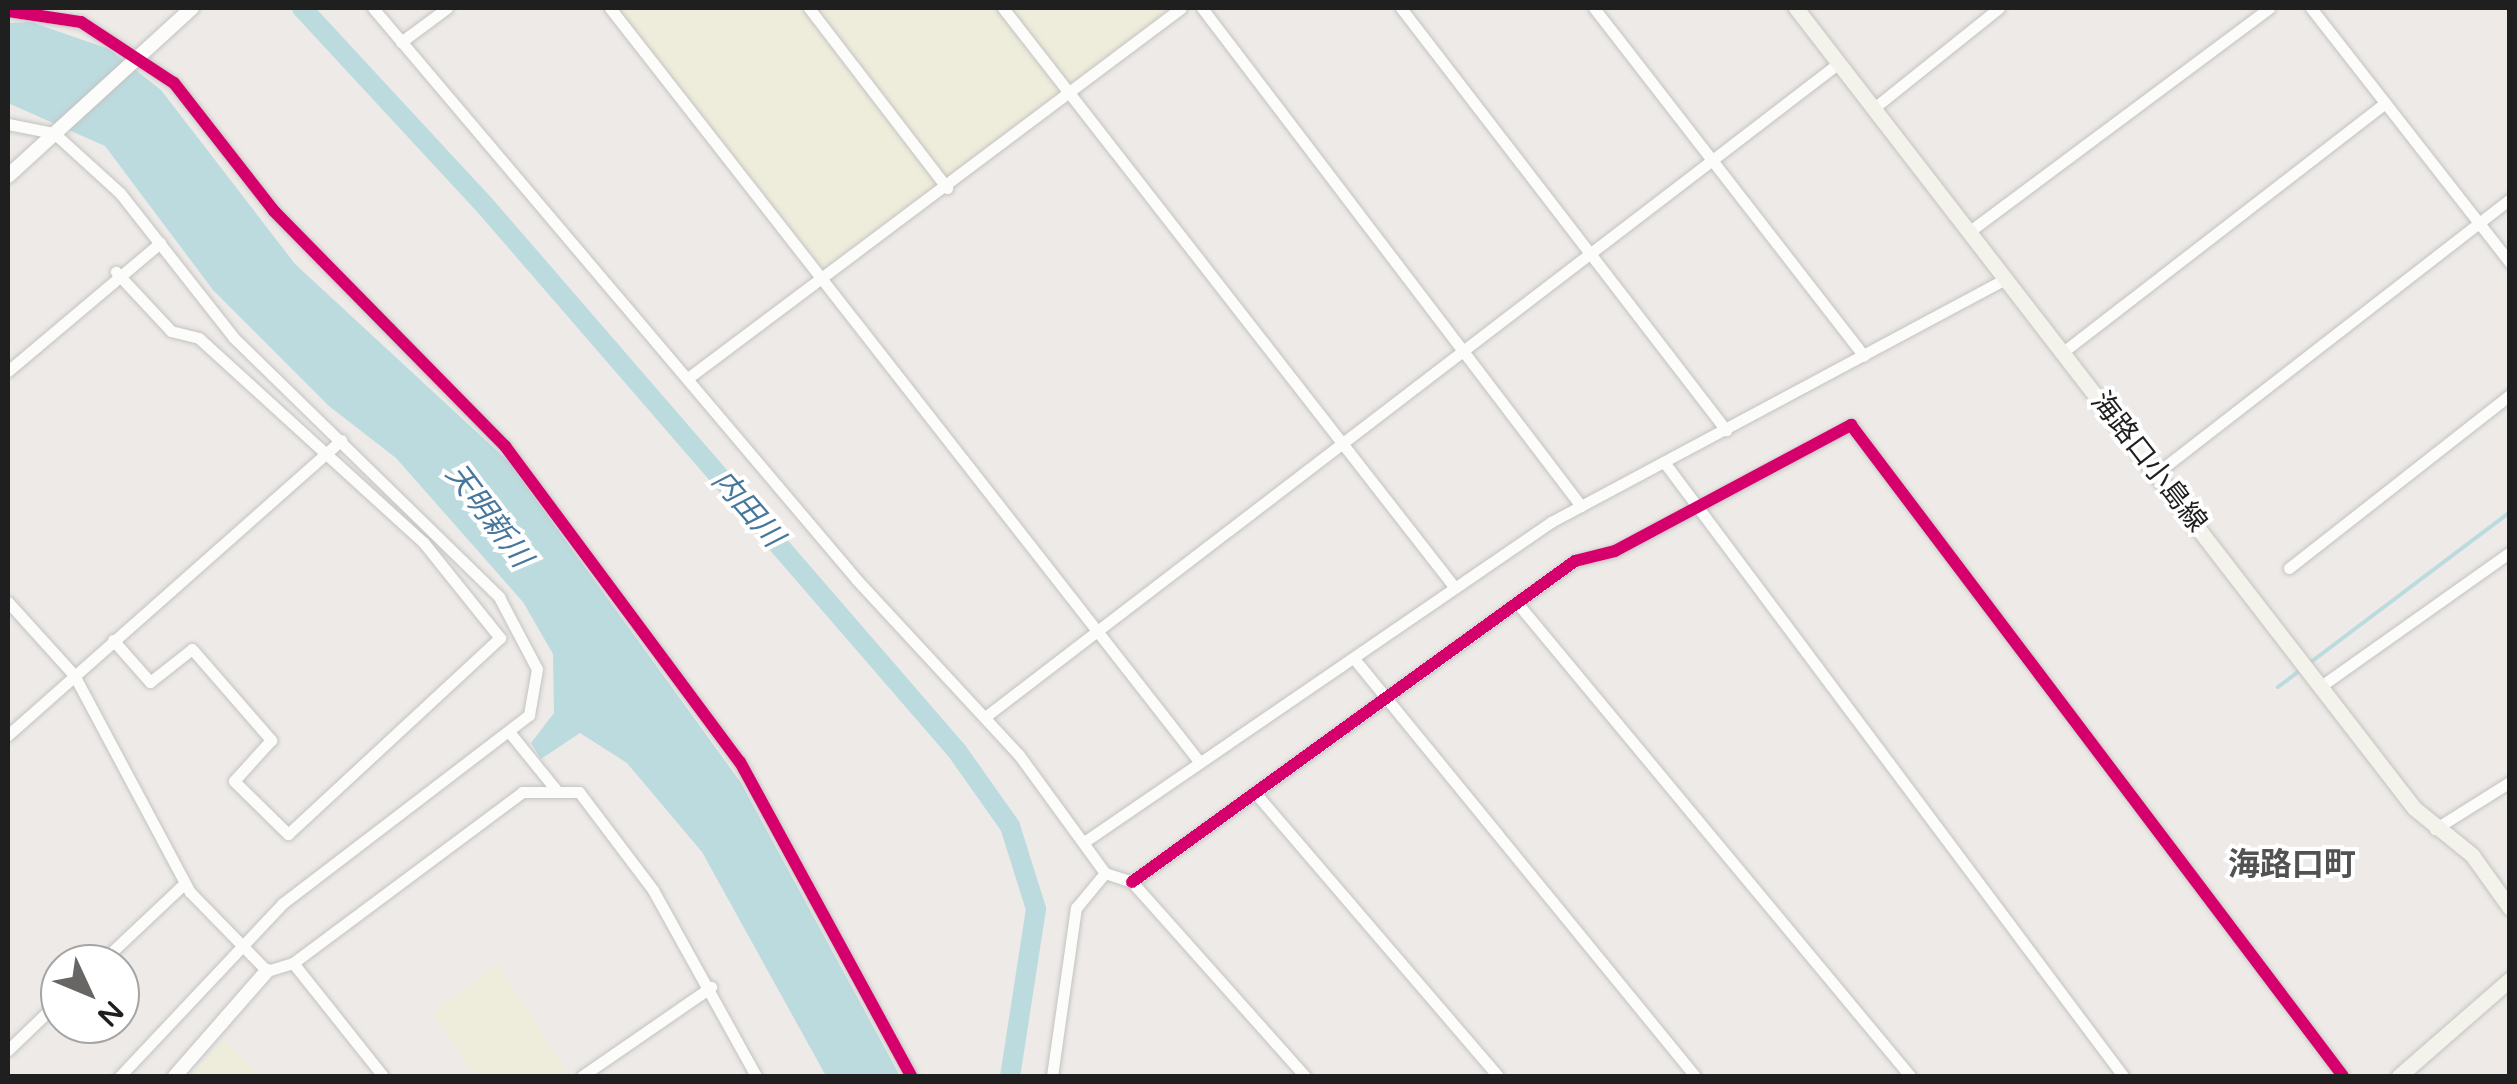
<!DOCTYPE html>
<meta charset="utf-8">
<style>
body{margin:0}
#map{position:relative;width:2517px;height:1084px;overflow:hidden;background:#edeae7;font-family:"Varela Round","Noto Sans JP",sans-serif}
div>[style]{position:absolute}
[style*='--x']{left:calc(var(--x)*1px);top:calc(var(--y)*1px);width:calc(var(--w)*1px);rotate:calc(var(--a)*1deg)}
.farmland>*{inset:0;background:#eeecdb}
.water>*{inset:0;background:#bcdbdf}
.stream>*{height:4px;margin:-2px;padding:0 2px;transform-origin:2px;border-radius:2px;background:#bcdbdf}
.river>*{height:20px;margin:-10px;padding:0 10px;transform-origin:10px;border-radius:10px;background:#bcdbdf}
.roads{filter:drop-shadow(0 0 2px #c4c3c2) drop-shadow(0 0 2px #c4c3c2)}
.minor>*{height:11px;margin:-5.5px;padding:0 5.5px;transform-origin:5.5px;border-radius:5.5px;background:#fcfcfb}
.tertiary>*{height:14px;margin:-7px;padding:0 7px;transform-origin:7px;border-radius:7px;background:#fcfcfb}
.secondary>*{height:15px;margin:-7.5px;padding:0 7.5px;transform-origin:7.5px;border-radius:7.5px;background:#f3f2eb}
.cycleway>*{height:12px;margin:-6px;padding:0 6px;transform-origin:6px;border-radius:6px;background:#d6006c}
span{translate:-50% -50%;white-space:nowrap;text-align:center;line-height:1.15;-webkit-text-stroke:8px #fff;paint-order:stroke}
.street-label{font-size:28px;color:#1f1f1f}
.water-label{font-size:30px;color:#47789c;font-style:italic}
.quarter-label{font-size:32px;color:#525252;font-weight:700}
.frame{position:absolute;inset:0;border:10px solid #1f1f1f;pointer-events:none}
.north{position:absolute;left:40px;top:944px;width:100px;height:100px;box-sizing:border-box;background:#fff;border:2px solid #a5a5a5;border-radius:50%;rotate:134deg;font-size:28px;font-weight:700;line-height:40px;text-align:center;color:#1f1f1f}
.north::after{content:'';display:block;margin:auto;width:35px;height:45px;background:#676665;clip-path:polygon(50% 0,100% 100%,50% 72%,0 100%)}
</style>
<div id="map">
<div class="farmland">
<div style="clip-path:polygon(610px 8px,1181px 8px,823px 275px)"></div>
<div style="clip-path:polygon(498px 964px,565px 1069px,555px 1076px,475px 1076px,433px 1013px)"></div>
<div style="clip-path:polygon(223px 1039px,262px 1076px,190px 1076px)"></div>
</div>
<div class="water">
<div style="clip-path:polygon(31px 22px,109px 49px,161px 90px,295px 264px,508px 461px,741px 783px,900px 1076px,826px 1076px,702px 852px,627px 763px,580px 733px,541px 759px,531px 743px,554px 713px,553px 654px,523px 602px,396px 458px,329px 406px,213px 290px,105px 146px,8px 103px,8px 23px)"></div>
</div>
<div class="stream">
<div style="--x:2311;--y:662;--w:249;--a:-37"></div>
<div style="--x:2278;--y:687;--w:26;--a:-37"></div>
</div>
<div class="river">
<div style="--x:302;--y:8;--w:263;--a:47.2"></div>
<div style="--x:481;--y:201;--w:727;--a:49.13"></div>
<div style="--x:957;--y:751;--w:92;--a:54.8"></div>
<div style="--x:1010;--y:826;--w:87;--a:72.6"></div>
<div style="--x:1036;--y:909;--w:169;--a:98.8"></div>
</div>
<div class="roads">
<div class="minor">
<div style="--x:373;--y:8;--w:749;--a:49.76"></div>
<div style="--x:857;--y:580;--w:238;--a:47.2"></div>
<div style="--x:1019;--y:755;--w:146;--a:53.9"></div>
<div style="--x:1105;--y:873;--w:28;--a:18"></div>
<div style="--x:1132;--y:882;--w:260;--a:48.3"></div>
<div style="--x:610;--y:8;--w:955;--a:51.98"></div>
<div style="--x:809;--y:8;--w:227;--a:52.5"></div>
<div style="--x:1003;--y:8;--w:735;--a:52.07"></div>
<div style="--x:1202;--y:8;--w:626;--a:52.73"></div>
<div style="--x:1401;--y:8;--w:533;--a:52.4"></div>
<div style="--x:1594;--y:8;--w:440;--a:52.2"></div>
<div style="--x:2311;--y:8;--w:323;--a:52"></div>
<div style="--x:8;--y:11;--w:74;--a:8.6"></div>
<div style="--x:81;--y:22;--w:111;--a:33.3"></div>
<div style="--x:174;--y:83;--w:162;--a:52"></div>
<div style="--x:274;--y:211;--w:330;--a:45.5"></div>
<div style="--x:505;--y:446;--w:394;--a:53.4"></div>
<div style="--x:740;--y:762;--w:358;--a:61.4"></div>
<div style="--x:401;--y:42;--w:57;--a:-36.5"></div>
<div style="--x:1874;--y:108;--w:160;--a:-38.7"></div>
<div style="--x:8;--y:124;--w:47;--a:11.1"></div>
<div style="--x:54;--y:133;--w:89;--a:42.3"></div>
<div style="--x:120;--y:193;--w:184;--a:51.8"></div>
<div style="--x:234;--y:338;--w:371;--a:44.3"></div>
<div style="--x:499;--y:597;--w:81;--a:62.2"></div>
<div style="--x:537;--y:669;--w:47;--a:99.9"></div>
<div style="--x:529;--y:715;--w:310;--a:142.6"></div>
<div style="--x:283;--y:903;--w:238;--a:133.3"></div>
<div style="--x:1970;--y:231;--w:373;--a:-36.7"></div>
<div style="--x:2063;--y:352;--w:407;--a:-37.7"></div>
<div style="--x:8;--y:371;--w:199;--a:-40.1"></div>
<div style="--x:688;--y:378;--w:616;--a:-36.89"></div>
<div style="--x:1664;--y:462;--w:767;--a:53.22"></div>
<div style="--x:2158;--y:472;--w:445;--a:-37.8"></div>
<div style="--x:2289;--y:568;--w:281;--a:-38.1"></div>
<div style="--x:8;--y:602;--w:98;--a:47.9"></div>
<div style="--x:74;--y:675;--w:246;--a:61.9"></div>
<div style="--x:190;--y:892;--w:110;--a:45.7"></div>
<div style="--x:267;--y:971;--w:27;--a:-17"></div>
<div style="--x:293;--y:963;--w:286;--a:-36.7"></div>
<div style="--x:522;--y:792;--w:57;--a:0"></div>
<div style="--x:579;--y:792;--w:123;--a:52.9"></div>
<div style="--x:653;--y:890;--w:213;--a:61"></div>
<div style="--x:1518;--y:604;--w:614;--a:50.29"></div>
<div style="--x:113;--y:640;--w:56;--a:48.6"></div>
<div style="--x:150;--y:682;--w:53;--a:-38.2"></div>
<div style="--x:192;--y:649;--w:121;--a:49"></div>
<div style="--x:271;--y:740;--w:55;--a:132.1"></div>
<div style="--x:234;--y:781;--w:76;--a:44.5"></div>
<div style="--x:288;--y:834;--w:289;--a:-42.8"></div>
<div style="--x:500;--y:638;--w:122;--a:-128.7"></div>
<div style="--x:424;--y:543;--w:304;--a:-137.7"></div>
<div style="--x:199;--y:338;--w:29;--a:-166"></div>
<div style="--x:171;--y:331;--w:81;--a:-133"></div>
<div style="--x:1356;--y:661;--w:536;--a:50.76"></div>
<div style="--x:2321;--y:686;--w:232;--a:-35.3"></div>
<div style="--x:985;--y:717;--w:1076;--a:-37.45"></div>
<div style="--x:510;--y:733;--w:75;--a:51"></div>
<div style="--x:8;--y:735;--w:445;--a:-41.5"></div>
<div style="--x:1257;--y:795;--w:370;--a:49.4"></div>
<div style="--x:2435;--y:829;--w:89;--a:-32.1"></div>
<div style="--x:1087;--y:840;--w:563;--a:-34.42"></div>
<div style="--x:1551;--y:522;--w:517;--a:-28.15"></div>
<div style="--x:1132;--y:882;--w:547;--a:-35.93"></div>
<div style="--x:1575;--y:561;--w:41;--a:-14"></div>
<div style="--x:1615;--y:551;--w:268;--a:-28.1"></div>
<div style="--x:1851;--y:425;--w:816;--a:52.92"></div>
<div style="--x:293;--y:963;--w:144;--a:51.5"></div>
<div style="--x:99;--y:964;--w:117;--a:-43.3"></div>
<div style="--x:8;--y:1050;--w:72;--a:-43.9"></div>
<div style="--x:582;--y:1076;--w:157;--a:-34.6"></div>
<div style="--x:1052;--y:1076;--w:170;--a:-81.9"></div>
<div style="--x:1076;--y:908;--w:45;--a:-50.4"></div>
</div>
<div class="tertiary">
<div style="--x:8;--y:176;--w:249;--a:-42.4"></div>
<div style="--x:175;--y:1076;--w:140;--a:-48.8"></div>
</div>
<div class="secondary">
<div style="--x:1796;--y:8;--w:1011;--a:52.31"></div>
<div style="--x:2414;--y:808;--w:75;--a:39"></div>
<div style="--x:2472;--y:855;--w:65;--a:54.4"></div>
<div style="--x:2399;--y:1076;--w:147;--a:-41.1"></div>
</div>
</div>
<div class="cycleway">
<div style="--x:8;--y:11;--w:74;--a:8.6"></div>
<div style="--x:81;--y:22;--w:111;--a:33.3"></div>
<div style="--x:174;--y:83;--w:162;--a:52"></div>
<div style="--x:274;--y:211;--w:330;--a:45.5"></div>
<div style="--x:505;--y:446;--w:394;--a:53.4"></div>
<div style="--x:740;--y:762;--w:358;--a:61.4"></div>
<div style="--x:1132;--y:882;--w:547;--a:-35.93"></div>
<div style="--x:1575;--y:561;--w:41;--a:-14"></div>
<div style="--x:1615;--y:551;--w:268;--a:-28.1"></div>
<div style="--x:1851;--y:425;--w:816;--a:52.92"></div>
</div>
<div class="street-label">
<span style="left:2149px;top:462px;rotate:52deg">海路口小島線</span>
</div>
<div class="water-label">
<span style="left:747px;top:509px;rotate:49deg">内田川</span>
<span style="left:488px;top:516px;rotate:53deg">天明新川</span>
</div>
<div class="quarter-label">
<span style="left:2292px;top:865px">海路口町</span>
</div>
<div class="frame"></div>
<div class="north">N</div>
</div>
